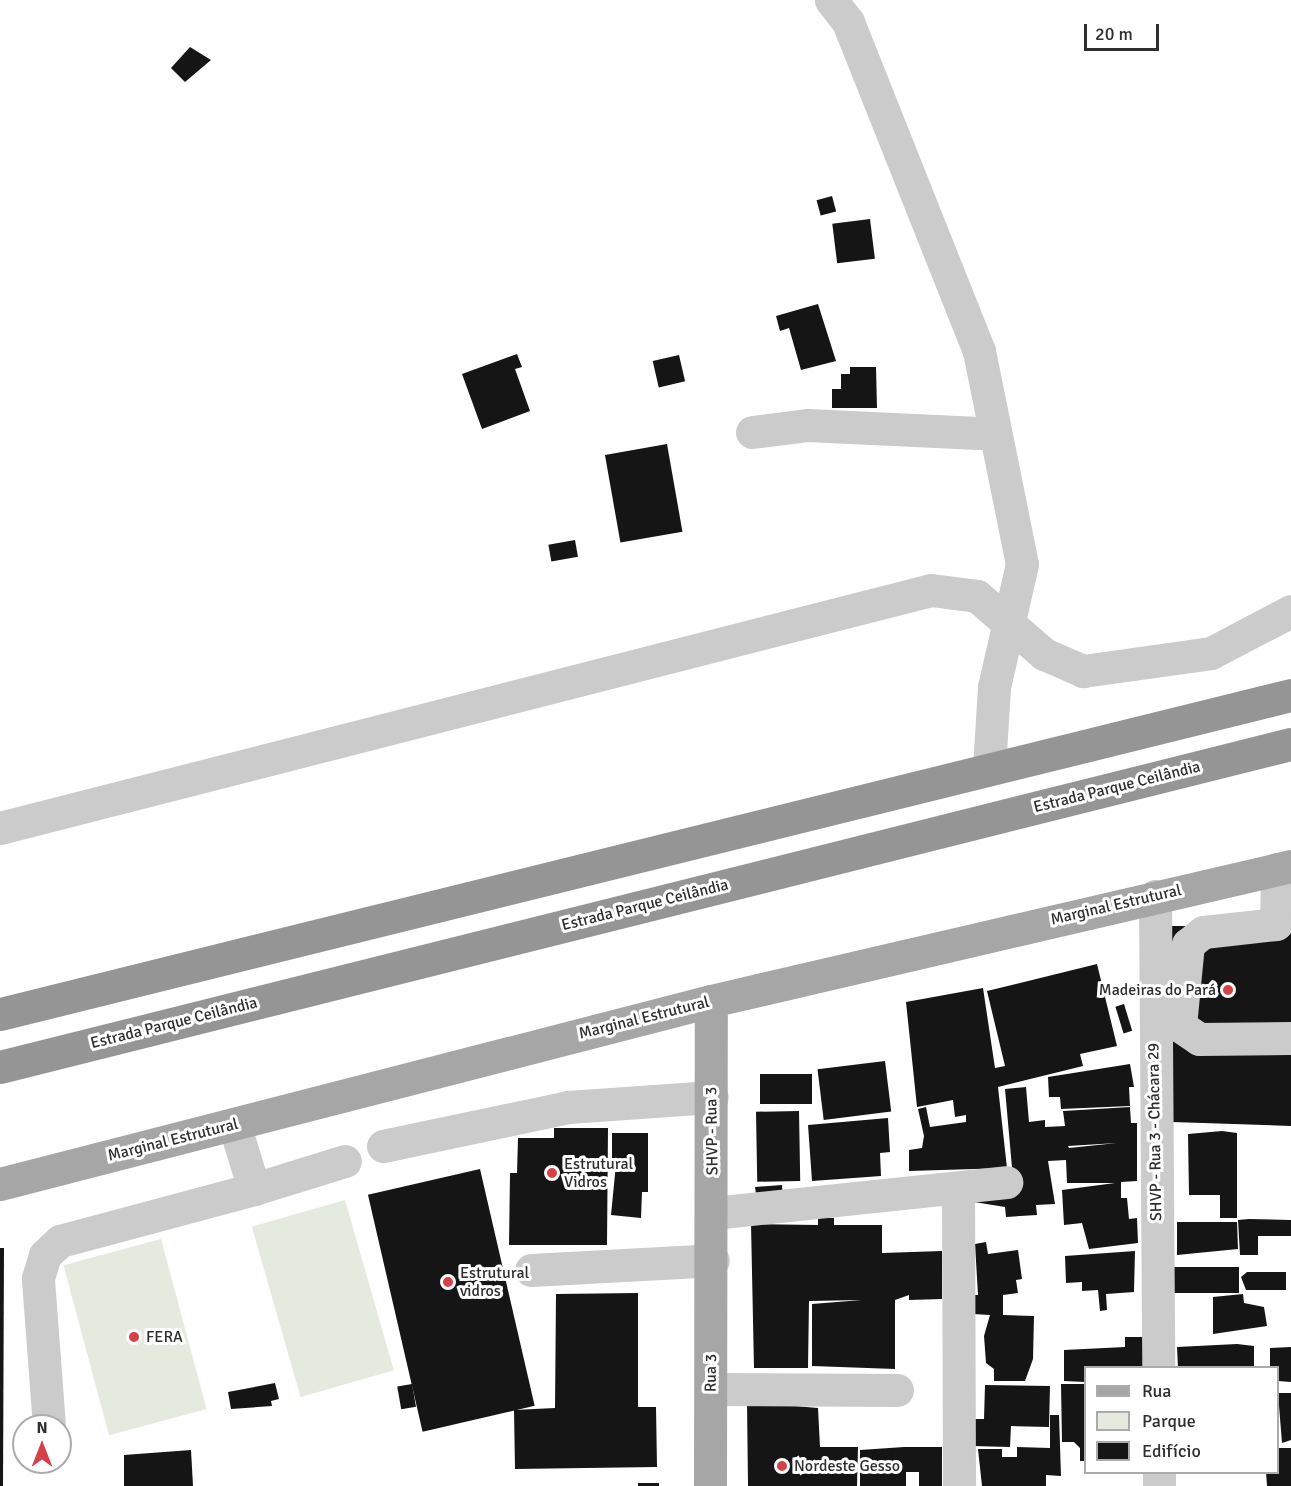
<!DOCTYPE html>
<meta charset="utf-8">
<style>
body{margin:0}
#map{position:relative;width:1291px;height:1486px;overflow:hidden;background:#fff;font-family:Signika,sans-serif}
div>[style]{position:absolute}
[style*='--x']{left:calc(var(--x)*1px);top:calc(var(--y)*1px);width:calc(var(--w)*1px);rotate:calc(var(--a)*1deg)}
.green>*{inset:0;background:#e4eadd;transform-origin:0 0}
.building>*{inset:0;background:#151515;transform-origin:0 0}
.minor>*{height:33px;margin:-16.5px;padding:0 16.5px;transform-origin:16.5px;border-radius:16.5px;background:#cbcbcb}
.major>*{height:33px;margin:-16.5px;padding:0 16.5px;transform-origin:16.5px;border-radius:16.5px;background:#a6a6a6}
.highway>*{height:33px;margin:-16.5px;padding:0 16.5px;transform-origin:16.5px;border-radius:16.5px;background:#959595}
.dots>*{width:16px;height:16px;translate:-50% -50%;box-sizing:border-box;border:3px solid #fff;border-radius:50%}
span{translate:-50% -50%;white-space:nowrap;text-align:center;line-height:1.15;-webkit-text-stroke:6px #fff;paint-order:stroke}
.street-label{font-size:16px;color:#2e2e2e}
.poi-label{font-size:16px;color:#2e2e2e}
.right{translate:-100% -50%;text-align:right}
.left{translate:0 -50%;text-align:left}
.legend{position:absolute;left:1084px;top:1366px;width:195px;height:108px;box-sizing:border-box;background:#fff;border:2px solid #ababab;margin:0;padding:8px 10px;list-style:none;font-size:18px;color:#2e2e2e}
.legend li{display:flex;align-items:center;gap:12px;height:30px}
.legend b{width:30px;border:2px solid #ababab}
.north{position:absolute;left:12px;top:1414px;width:60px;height:60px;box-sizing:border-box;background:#fff;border:2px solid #ababab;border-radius:50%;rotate:0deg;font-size:16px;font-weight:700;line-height:24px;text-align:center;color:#2e2e2e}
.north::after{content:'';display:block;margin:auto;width:21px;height:27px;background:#d64049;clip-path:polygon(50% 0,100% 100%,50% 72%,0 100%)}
.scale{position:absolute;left:1084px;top:24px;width:75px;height:27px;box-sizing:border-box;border:3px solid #2e2e2e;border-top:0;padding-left:8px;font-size:18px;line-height:21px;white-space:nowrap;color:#2e2e2e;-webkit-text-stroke:4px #fff;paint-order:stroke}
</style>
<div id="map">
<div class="green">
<div style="left:345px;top:1200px;width:177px;height:97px;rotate:74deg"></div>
<div style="left:161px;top:1239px;width:176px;height:101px;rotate:75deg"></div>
</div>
<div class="building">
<div style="clip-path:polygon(190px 47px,211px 60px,185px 82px,171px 68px)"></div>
<div style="left:832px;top:196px;width:16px;height:16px;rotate:75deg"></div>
<div style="left:870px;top:219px;width:40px;height:38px;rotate:83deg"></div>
<div style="clip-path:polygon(818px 304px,836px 361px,801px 370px,789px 328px,780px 331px,776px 316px)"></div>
<div style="clip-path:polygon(517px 354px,522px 367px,515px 369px,530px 411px,482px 429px,462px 374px)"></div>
<div style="left:679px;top:355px;width:27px;height:27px;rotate:77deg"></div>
<div style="clip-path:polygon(850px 367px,876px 367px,877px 408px,832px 408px,832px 389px,841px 389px,841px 374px,850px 374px)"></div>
<div style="left:667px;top:444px;width:89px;height:63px;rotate:80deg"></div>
<div style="left:575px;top:540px;width:17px;height:27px;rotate:80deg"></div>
<div style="clip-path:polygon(1291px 903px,1291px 1126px,1172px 1122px,1172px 926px,1227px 926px)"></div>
<div style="clip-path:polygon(1097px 964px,1117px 1046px,1080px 1054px,1083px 1066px,998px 1087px,1007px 1168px,909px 1171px,909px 1150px,922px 1148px,924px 1136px,918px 1109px,926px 1107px,930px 1127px,966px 1122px,966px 1115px,955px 1117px,953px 1100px,917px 1107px,906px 1002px,983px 988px,995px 1068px,1005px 1066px,987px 991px)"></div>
<div style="left:1124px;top:1004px;width:28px;height:9px;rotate:73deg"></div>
<div style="left:885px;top:1061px;width:51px;height:68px;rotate:83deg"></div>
<div style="clip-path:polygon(1130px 1064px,1134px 1087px,1129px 1087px,1130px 1106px,1061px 1109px,1060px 1097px,1049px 1097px,1048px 1077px)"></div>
<div style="left:812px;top:1074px;width:30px;height:52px;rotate:90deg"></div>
<div style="clip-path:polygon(evenodd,1026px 1087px,1029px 1122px,1045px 1120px,1045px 1127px,1065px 1126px,1063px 1111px,1130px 1107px,1131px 1123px,1137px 1123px,1137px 1181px,1121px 1182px,1121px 1198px,1127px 1198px,1129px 1219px,1137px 1218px,1138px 1243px,1089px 1249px,1082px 1223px,1064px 1225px,1062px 1190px,1115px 1183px,1067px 1183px,1066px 1160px,1048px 1161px,1055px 1204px,1036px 1205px,1037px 1215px,1006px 1217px,1005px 1207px,974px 1202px,1014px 1190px,1005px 1089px,1026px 1087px,1117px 1143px,1069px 1148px,1068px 1146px,1117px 1143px)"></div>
<div style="left:799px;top:1111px;width:70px;height:43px;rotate:89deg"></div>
<div style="clip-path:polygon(888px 1118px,890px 1152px,880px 1153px,881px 1176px,812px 1181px,808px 1125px)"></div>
<div style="clip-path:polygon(554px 1128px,608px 1128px,607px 1245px,509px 1245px,510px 1173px,517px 1173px,518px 1138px,554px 1138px)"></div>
<div style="clip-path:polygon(1222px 1131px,1237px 1133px,1237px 1218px,1220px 1218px,1220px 1195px,1189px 1195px,1188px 1134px)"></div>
<div style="clip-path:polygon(612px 1133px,648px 1133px,648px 1192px,642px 1192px,641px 1218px,611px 1215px,616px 1164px,612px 1164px)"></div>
<div style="left:480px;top:1169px;width:243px;height:115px;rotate:77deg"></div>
<div style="clip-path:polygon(782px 1185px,783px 1200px,756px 1194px,755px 1187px)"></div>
<div style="clip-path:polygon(818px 1218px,834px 1218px,834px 1225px,882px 1225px,882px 1253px,942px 1251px,942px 1299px,909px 1300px,909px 1295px,895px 1300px,895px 1369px,812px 1366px,812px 1304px,862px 1300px,809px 1301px,808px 1368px,754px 1368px,751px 1224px,818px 1225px)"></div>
<div style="clip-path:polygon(1249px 1219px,1291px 1220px,1291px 1236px,1258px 1236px,1258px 1255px,1240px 1255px,1238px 1220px)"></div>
<div style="clip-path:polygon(1177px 1222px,1237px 1222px,1238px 1249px,1177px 1255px)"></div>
<div style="clip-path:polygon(986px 1242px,988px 1254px,1018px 1250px,1022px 1279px,1016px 1280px,1018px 1293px,1003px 1295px,1003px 1315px,1034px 1316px,1033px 1359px,1025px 1381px,994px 1381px,994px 1369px,986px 1363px,984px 1336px,990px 1315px,973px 1314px,973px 1295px,978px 1295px,975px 1244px)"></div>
<div style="clip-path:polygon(0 1248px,4px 1248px,3px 1486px,0 1486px)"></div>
<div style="clip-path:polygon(1135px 1251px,1134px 1292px,1106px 1294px,1107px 1310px,1100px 1311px,1098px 1290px,1082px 1291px,1082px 1282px,1066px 1283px,1065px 1256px)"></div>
<div style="left:1173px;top:1267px;width:66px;height:26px"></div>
<div style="clip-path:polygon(1247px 1272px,1286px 1272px,1286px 1290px,1246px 1290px,1241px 1277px)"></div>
<div style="clip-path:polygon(638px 1293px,638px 1407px,656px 1407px,657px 1467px,515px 1469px,514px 1410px,555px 1408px,556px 1294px)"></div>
<div style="clip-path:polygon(1243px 1294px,1244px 1303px,1264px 1307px,1267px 1326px,1213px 1334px,1213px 1297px)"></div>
<div style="clip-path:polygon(1125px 1337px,1144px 1337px,1144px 1368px,1086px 1368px,1086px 1382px,1064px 1381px,1064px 1350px,1125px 1347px)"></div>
<div style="clip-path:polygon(1237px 1344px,1254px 1346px,1254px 1368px,1178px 1368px,1177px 1347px)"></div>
<div style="clip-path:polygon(1291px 1347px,1291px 1382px,1278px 1381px,1278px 1368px,1270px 1368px,1270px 1348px)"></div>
<div style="clip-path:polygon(275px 1383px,279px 1399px,271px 1401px,272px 1406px,231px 1409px,228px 1392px)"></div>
<div style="left:412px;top:1384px;width:23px;height:15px;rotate:80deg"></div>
<div style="clip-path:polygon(1061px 1384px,1086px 1384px,1086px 1461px,1080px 1461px,1080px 1448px,1074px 1442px,1062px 1442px)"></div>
<div style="clip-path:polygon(985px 1385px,1050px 1386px,1049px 1427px,1011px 1426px,1010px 1447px,972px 1446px,972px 1419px,984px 1419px)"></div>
<div style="clip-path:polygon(1278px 1393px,1291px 1393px,1291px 1440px,1282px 1443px)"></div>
<div style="clip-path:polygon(747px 1402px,818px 1408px,820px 1447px,858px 1447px,857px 1486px,748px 1486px)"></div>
<div style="clip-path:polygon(1050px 1415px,1059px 1415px,1061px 1476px,1046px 1475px,1046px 1486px,982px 1486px,978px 1449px,1002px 1449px,1002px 1457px,1017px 1457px,1017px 1447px,1050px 1448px)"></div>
<div style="clip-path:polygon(904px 1447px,942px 1447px,942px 1486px,919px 1486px,919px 1472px,906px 1472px,906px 1486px,860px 1486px,860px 1450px)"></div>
<div style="clip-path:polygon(1278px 1448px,1291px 1448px,1291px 1486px,1267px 1486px,1266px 1472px,1278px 1472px)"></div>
<div style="clip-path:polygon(191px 1450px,193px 1486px,124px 1486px,124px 1455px)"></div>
<div style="left:638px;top:1483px;width:21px;height:3px"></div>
</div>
<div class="minor">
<div style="--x:831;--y:0;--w:28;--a:52"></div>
<div style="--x:848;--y:22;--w:354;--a:68.3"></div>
<div style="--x:979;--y:351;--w:217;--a:78.6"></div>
<div style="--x:1022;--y:564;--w:126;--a:102.8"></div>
<div style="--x:994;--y:687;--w:82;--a:93.5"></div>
<div style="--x:752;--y:432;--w:55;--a:-7.3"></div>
<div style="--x:807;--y:425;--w:188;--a:2.7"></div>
<div style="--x:0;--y:828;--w:961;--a:-14.34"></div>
<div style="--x:931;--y:590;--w:46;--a:7.4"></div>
<div style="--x:977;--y:596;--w:89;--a:40.9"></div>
<div style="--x:1044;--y:654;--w:43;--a:23.6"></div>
<div style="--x:1083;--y:671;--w:129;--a:-8"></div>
<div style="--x:1211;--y:653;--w:90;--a:-27.7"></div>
<div style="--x:1277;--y:869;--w:55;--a:91"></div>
<div style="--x:1276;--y:924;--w:73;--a:173.7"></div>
<div style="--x:1203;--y:932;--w:19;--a:141"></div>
<div style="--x:1188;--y:944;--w:82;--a:95.6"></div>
<div style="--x:1180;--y:1026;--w:23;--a:34"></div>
<div style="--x:1199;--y:1039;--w:92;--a:-0.6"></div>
<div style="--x:1155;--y:896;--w:472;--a:89.6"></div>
<div style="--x:383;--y:1146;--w:189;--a:-11.9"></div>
<div style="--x:568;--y:1107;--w:144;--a:-4"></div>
<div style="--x:254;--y:1189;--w:95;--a:-17.1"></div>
<div style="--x:958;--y:1190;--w:296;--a:89.8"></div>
<div style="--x:713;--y:1213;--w:295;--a:-6"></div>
<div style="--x:531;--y:1270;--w:182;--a:-3.1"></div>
<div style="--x:711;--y:1389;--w:186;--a:0.3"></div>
<div style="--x:49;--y:1426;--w:148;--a:-94.3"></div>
<div style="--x:38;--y:1278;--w:24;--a:-73"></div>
<div style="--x:45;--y:1255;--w:21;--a:-43"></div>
<div style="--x:60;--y:1241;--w:201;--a:-15"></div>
<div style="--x:254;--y:1189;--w:68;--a:-107.1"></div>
<div style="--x:1159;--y:1472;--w:14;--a:90"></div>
</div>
<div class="major">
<div style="--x:0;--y:1184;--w:734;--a:-14.43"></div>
<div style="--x:711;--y:1001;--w:596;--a:-13.1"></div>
<div style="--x:710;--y:1486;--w:485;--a:-89.9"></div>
</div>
<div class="highway">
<div style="--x:0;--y:1014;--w:1330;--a:-13.88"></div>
<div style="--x:0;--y:1067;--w:1331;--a:-14.05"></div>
</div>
<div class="dots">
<div style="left:1228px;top:990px;background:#d64049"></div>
<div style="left:552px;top:1173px;background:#d64049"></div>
<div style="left:448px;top:1282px;background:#d64049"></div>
<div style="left:134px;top:1337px;background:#d64049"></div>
<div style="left:782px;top:1466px;background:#d64049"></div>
</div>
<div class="street-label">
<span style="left:1117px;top:787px;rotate:-14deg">Estrada Parque Ceilândia</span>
<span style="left:645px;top:905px;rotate:-14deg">Estrada Parque Ceilândia</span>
<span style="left:1116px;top:905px;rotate:-13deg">Marginal Estrutural</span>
<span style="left:644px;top:1018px;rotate:-14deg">Marginal Estrutural</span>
<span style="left:174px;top:1023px;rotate:-14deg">Estrada Parque Ceilândia</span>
<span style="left:712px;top:1131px;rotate:-91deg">SHVP - Rua 3</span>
<span style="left:1155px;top:1132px;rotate:-91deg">SHVP - Rua 3 - Chácara 29</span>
<span style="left:173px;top:1140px;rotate:-14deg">Marginal Estrutural</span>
<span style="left:711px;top:1373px;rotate:-89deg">Rua 3</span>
</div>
<div class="poi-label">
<span class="right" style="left:1216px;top:990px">Madeiras do Pará</span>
<span class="left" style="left:564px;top:1173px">Estrutural<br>Vidros</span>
<span class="left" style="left:460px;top:1282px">Estrutural<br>vidros</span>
<span class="left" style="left:146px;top:1337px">FERA</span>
<span class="left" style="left:794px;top:1466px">Nordeste Gesso</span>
</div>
<ul class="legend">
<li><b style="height:8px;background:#a6a6a6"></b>Rua</li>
<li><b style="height:16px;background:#e4eadd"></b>Parque</li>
<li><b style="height:16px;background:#151515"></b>Edifício</li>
</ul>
<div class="north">N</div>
<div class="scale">20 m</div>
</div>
